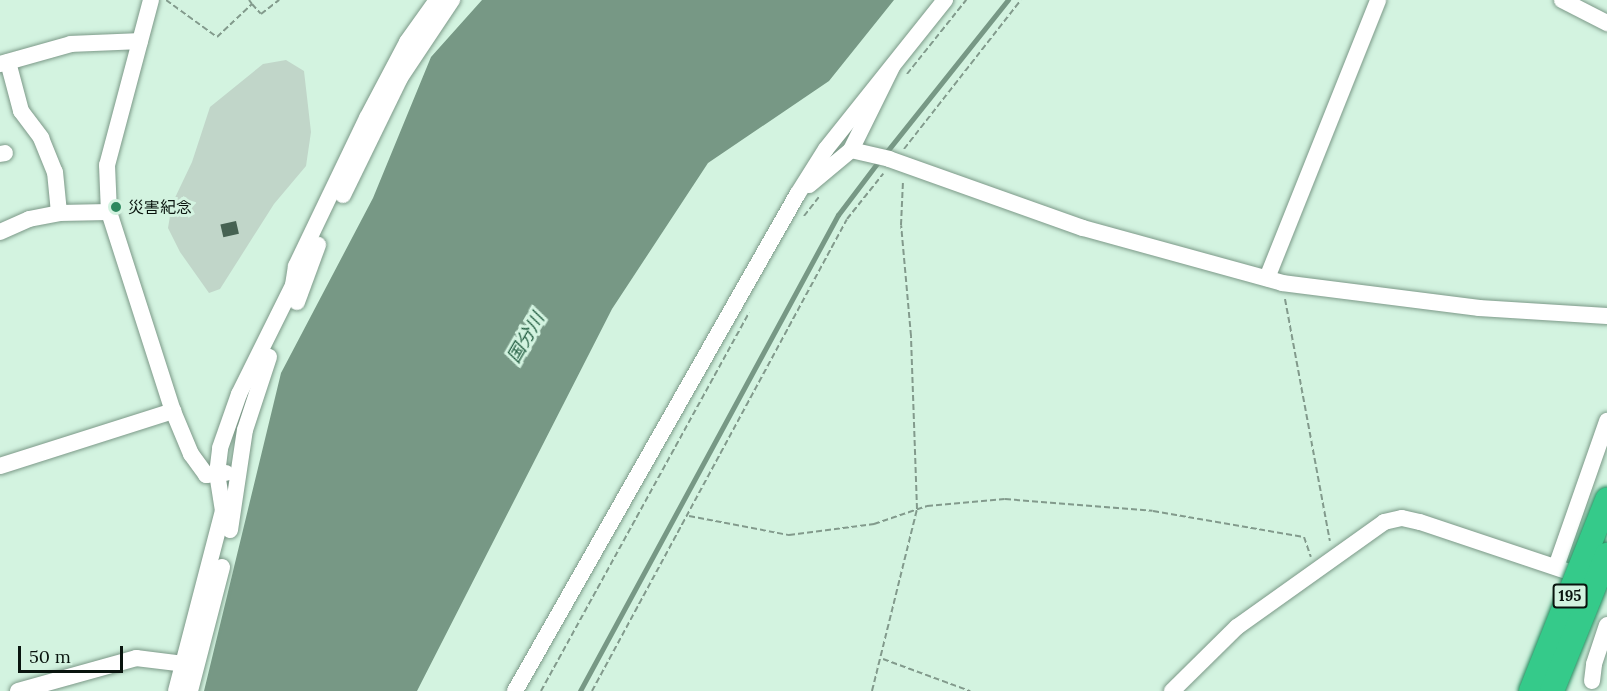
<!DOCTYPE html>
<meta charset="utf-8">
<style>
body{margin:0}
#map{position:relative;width:1607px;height:691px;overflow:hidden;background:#d3f3e0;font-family:Lora,"Noto Sans JP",serif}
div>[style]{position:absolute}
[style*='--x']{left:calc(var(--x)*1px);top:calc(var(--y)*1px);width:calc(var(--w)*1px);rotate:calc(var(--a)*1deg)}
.green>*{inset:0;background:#c1d6c9}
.water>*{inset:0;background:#779885}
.stream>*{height:4.5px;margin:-2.25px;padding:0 2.25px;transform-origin:2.25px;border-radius:2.25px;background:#779885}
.building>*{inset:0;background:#466252;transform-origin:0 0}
.path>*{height:2px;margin-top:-1px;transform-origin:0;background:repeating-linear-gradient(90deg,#829a8c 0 6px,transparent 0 9px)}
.roads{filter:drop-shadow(0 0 2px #7c9988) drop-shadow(0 0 2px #7c9988)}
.minor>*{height:16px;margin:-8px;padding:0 8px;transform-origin:8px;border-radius:8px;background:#fff}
.bridges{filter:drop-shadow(0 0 2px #268a5f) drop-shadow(0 0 2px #268a5f)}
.highway-bridge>*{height:24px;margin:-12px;padding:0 12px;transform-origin:12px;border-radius:12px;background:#35ca8a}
.dots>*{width:16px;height:16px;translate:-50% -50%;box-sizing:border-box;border:3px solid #d3f3e0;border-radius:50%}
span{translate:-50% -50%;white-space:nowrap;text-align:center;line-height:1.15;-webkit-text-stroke:6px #d3f3e0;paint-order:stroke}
.shield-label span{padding:2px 4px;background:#d3f3e0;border:2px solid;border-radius:4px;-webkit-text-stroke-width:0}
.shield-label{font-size:15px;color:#09140e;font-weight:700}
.poi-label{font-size:16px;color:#09140e}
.left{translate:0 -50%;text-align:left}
.water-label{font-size:18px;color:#245e42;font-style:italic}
.scale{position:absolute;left:18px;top:646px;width:105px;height:27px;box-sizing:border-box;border:3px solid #09140e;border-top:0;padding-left:8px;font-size:18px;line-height:21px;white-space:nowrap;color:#09140e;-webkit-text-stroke:4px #d3f3e0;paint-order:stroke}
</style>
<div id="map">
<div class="green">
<div style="clip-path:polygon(286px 60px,304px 71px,311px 132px,306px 166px,274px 204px,220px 289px,209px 293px,180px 252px,168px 228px,172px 204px,192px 162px,210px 107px,263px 64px)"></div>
</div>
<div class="water">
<div style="clip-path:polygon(482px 0,894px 0,829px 81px,708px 163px,612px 309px,417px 691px,204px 691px,281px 373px,373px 198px,431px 57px)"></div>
</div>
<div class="stream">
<div style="--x:885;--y:154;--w:197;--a:-51.4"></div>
<div style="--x:580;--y:691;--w:541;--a:-61.54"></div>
<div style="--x:838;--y:215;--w:68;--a:-52.8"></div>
</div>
<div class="building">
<div style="left:236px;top:221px;width:13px;height:16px;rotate:77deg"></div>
</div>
<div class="path">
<div style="--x:166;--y:0;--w:63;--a:36"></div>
<div style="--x:217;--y:37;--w:48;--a:-43.3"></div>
<div style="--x:252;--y:4;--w:5;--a:-127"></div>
<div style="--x:252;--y:4;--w:13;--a:48"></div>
<div style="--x:261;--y:14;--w:23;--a:-38"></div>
<div style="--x:907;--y:74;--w:95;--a:-51.4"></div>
<div style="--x:904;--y:149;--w:189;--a:-51.9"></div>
<div style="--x:804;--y:216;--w:24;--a:-52"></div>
<div style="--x:1285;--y:299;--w:246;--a:79.5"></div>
<div style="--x:689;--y:516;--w:102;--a:10.8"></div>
<div style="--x:789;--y:535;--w:86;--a:-7.4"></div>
<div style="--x:874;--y:524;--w:56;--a:-18.8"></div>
<div style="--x:927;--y:506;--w:78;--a:-5.1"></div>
<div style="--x:1005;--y:499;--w:148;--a:4.6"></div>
<div style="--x:1153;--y:511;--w:153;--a:9.8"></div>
<div style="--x:1304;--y:537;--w:21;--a:71"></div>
<div style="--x:883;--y:659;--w:93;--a:20.2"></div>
<div style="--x:541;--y:691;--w:432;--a:-61.2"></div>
<div style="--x:592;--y:691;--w:536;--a:-61.62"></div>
<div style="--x:847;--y:219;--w:58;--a:-51.3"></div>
<div style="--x:872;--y:691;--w:187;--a:-76.1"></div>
<div style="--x:917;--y:509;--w:173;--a:-92"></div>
<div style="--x:911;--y:336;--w:111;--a:-95.1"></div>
<div style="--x:901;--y:225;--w:44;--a:-87.4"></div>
</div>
<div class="roads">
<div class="minor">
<div style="--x:151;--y:0;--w:171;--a:104.9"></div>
<div style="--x:107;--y:165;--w:47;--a:87.6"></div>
<div style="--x:109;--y:212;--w:209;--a:72.2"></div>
<div style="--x:173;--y:411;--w:47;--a:67.3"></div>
<div style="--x:191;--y:454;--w:26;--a:54"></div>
<div style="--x:206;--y:475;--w:20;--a:-6"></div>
<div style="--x:1562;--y:0;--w:51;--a:27.1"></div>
<div style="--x:8;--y:62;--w:51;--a:75.1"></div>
<div style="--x:21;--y:111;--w:34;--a:53"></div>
<div style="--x:41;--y:138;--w:37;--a:68"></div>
<div style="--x:55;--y:172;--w:41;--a:84.4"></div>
<div style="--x:0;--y:64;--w:74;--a:-15.7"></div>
<div style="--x:71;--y:44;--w:69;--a:-2.5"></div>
<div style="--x:892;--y:67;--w:93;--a:116.3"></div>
<div style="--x:851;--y:150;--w:39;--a:13"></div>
<div style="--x:889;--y:159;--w:206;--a:19.6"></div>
<div style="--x:1083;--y:228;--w:206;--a:15.4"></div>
<div style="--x:1282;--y:283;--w:199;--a:7.2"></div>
<div style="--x:1479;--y:308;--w:128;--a:3.6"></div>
<div style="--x:0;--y:154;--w:5;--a:-11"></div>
<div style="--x:809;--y:185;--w:55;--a:-39.8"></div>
<div style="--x:343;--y:195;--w:130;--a:-64"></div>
<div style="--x:400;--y:78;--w:94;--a:-56.3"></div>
<div style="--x:0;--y:232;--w:32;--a:-24"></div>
<div style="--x:29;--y:219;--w:31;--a:-11"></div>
<div style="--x:59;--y:213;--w:50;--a:-1.1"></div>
<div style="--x:1267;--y:278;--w:299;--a:-68.2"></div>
<div style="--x:297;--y:302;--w:61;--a:-69.8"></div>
<div style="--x:0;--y:466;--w:182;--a:-17.6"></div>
<div style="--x:230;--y:530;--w:101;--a:-81.5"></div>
<div style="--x:245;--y:430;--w:77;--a:-71.8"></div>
<div style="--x:1556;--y:567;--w:155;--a:-70.7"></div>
<div style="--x:1592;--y:681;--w:17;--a:-83"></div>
<div style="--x:1594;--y:664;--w:41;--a:-71.6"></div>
<div style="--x:18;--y:691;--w:123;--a:-15.6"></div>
<div style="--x:136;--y:658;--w:48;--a:7.1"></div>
<div style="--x:176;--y:691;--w:186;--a:-75.4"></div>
<div style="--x:223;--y:511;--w:37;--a:-99"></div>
<div style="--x:217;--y:474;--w:26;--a:-83"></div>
<div style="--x:220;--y:448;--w:57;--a:-70.6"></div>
<div style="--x:239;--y:394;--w:122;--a:-63.6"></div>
<div style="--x:293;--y:285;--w:19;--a:-81"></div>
<div style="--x:296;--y:266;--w:164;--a:-64.4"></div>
<div style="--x:367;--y:118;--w:86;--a:-62.2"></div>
<div style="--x:407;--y:42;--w:52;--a:-54.5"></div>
<div style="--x:190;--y:691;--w:128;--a:-75.5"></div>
<div style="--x:515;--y:691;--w:571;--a:-60.38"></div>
<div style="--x:797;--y:195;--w:54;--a:-57.8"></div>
<div style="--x:826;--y:149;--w:191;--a:-51.4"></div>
<div style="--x:1172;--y:691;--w:91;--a:-44.6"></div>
<div style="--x:1237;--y:627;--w:181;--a:-35.5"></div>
<div style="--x:1384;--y:522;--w:18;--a:-13"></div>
<div style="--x:1402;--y:518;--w:18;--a:13"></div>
<div style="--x:1420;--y:522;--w:176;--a:18.5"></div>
</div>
</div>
<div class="bridges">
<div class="highway-bridge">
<div style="--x:1531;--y:691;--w:206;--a:-68.3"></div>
<div style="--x:1552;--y:691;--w:147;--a:-68"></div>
</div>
</div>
<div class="dots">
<div style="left:116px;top:207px;background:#2e895f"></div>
</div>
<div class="shield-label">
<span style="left:1570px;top:596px">195</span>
</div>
<div class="poi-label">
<span class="left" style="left:128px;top:207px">災害紀念</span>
</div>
<div class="water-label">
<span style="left:526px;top:338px;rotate:-60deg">国分川</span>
</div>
<div class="scale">50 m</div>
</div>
